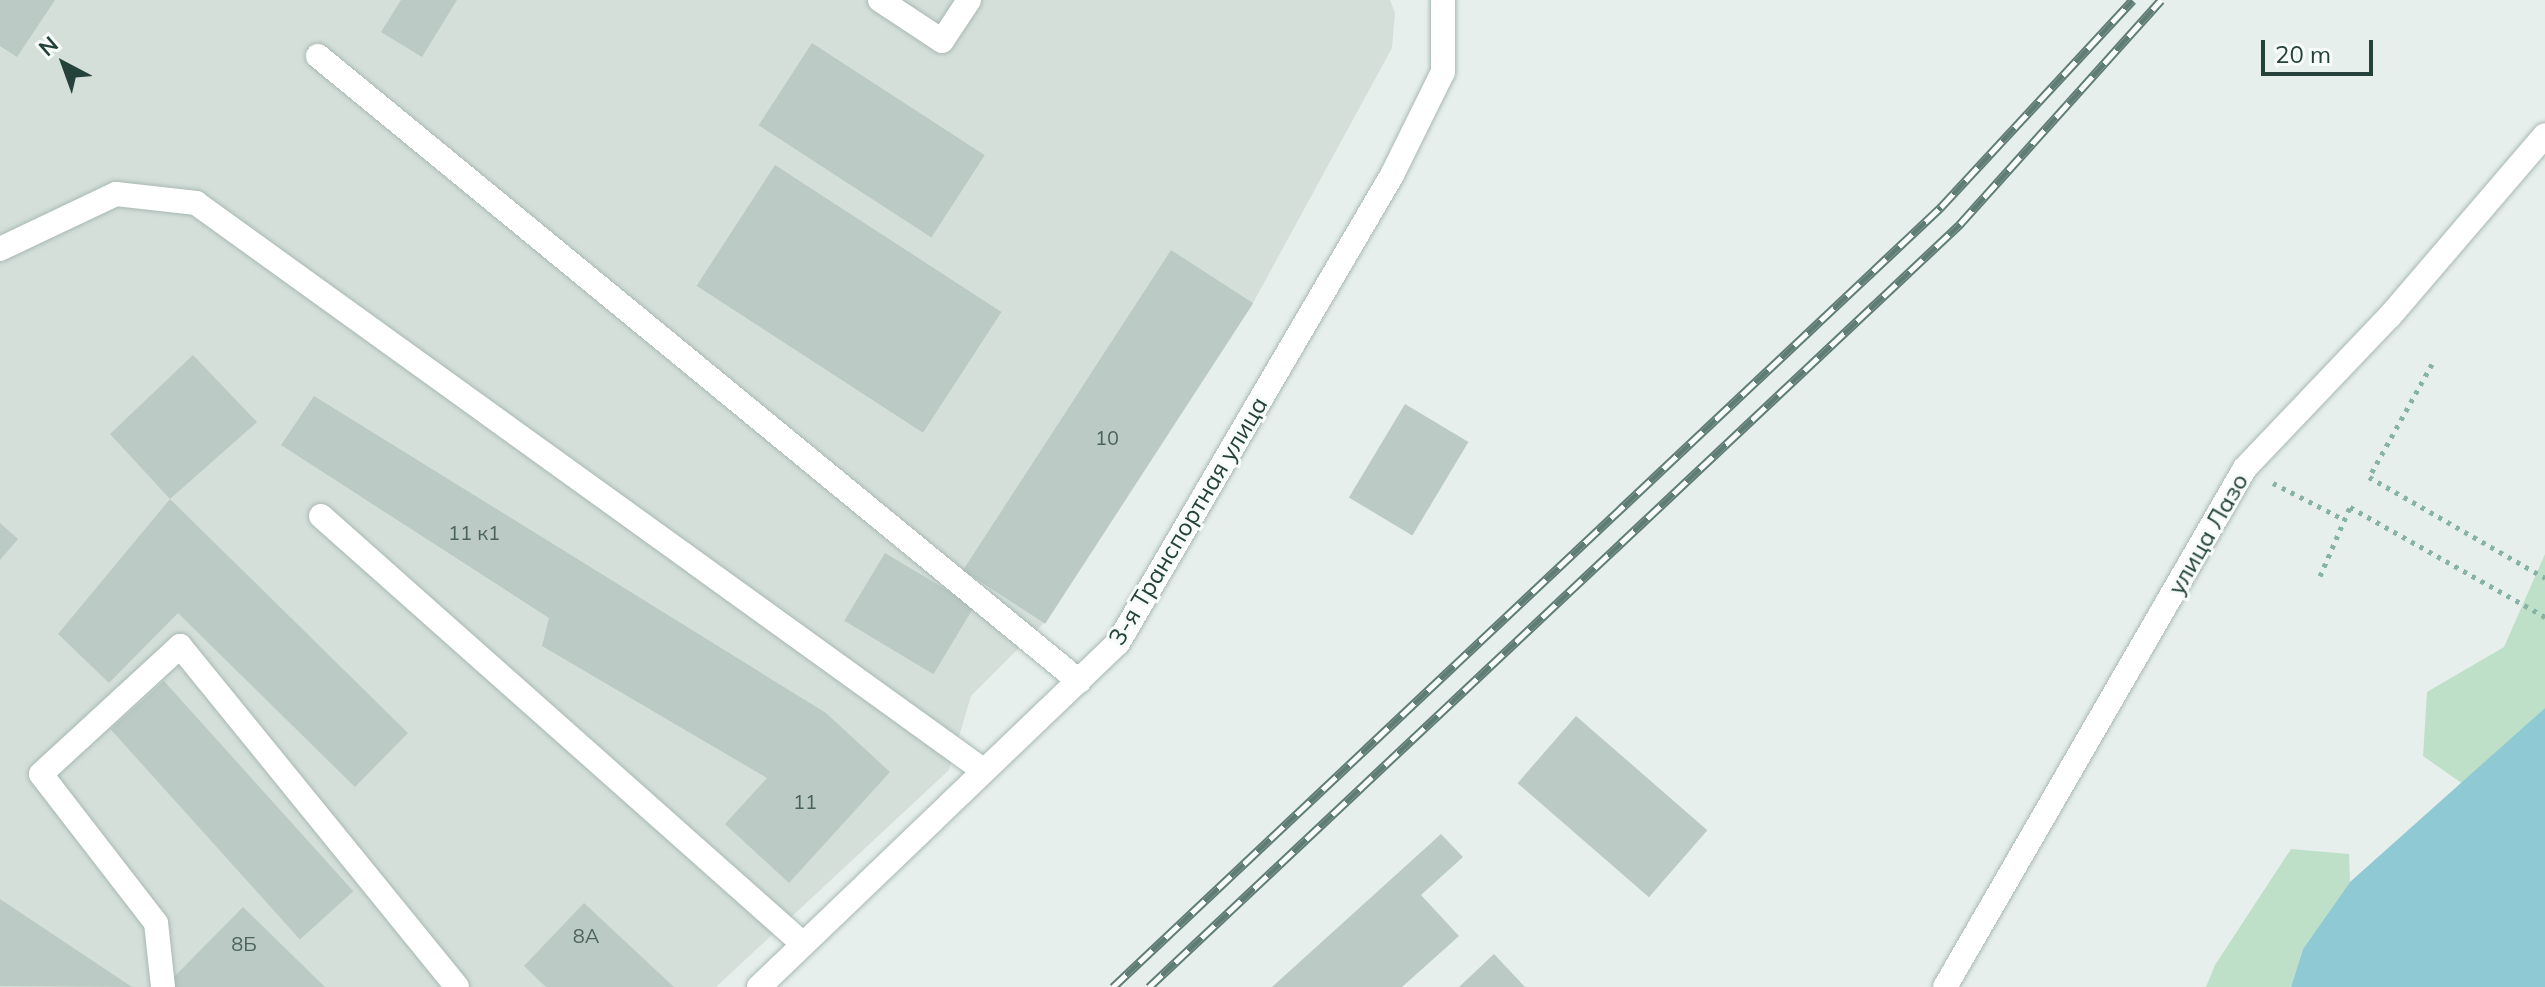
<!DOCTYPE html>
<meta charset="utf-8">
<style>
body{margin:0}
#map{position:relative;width:2545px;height:987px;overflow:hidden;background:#e6efeb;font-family:Mulish,sans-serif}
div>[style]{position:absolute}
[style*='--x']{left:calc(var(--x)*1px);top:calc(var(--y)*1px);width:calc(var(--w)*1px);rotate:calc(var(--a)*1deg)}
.built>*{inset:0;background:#d4dfda}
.green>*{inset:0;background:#bfe0c8}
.water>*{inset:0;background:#8ec9d4}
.building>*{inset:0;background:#bbcac4;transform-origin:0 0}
.path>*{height:5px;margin-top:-2.5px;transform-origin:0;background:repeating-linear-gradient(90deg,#86b3a5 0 4px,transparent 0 10px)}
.roads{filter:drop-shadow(0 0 2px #a8b8b2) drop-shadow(0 0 2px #a8b8b2)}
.minor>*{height:24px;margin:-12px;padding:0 12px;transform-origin:12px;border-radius:12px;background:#fff}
.rail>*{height:9px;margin-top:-4.5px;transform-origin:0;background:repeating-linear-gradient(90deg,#f7fbf9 0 18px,#5f7d75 0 36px);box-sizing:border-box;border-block:2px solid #5f7d75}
span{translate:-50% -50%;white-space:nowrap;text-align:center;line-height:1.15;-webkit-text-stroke:6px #f7fbf9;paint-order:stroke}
.number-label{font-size:20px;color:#4a645c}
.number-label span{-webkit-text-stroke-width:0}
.street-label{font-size:24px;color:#24423a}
.north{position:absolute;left:24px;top:24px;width:80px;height:80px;-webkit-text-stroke:6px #f7fbf9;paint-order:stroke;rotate:319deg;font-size:22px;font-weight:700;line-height:32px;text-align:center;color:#24423a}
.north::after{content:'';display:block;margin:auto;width:28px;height:36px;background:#24423a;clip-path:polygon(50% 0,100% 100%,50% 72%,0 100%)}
.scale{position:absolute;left:2261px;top:40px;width:112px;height:36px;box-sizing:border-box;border:4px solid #24423a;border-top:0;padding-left:10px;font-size:24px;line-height:28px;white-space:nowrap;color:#24423a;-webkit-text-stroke:6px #f7fbf9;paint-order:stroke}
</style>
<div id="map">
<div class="built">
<div style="clip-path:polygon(0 0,1390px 0,1395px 13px,1392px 48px,1253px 303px,1044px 623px,971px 696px,949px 770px,716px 987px,0 987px)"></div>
</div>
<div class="green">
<div style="clip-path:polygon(2545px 554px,2545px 708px,2463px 784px,2423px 756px,2427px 692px,2504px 647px)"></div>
<div style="clip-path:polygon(2291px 849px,2349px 854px,2350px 882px,2303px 949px,2291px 987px,2206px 987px,2215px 965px)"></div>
</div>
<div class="water">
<div style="clip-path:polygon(2545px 708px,2545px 987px,2291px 987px,2303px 949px,2350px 882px)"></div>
</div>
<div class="building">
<div style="clip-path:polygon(0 0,55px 0,17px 57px,0 46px)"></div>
<div style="clip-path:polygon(401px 0,457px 0,422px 57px,381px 32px)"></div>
<div style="left:812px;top:43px;width:206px;height:98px;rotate:33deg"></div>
<div style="left:775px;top:165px;width:270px;height:144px;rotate:33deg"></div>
<div style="left:1171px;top:250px;width:98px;height:382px;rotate:33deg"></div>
<div style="clip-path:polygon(193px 355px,257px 422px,170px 499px,408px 733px,355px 787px,178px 613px,109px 683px,58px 634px,170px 499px,110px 434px)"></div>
<div style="clip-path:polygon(314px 396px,826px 713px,890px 772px,789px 883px,725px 824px,767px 778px,542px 646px,549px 618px,281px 445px)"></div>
<div style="left:1405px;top:404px;width:74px;height:109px;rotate:31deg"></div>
<div style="clip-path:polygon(0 523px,18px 539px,0 560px)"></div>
<div style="left:885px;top:553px;width:104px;height:79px;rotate:31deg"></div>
<div style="left:164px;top:681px;width:283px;height:72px;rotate:48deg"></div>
<div style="left:1576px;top:716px;width:174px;height:89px;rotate:41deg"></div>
<div style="clip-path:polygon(1441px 834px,1463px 857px,1421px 895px,1459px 936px,1402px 987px,1272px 987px)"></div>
<div style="clip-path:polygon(0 899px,132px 987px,0 986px)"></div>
<div style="clip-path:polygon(584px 903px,674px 987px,546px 987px,524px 966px)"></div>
<div style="clip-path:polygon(243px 907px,325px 987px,175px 987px,173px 978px)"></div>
<div style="clip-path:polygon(1494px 954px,1525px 987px,1459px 987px)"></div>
</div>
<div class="path">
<div style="--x:2432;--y:364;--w:129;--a:119.1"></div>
<div style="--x:2369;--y:477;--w:203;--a:29.8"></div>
<div style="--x:2273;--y:483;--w:79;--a:27.2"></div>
<div style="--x:2320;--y:576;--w:75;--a:-66.5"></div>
<div style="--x:2350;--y:507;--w:224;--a:29.4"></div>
</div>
<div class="roads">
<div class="minor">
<div style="--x:880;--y:0;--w:74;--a:33.5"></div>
<div style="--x:942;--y:41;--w:49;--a:-56.6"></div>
<div style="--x:318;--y:56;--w:985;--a:39.4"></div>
<div style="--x:0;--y:249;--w:128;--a:-25.4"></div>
<div style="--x:116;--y:194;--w:81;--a:6.4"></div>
<div style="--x:196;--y:203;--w:971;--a:35.78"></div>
<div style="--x:321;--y:516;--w:645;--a:41.6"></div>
<div style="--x:163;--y:987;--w:64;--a:-96.2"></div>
<div style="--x:156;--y:923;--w:188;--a:-127.7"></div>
<div style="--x:41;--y:774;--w:189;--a:-42.6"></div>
<div style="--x:180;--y:646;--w:439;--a:50.9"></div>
<div style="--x:759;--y:987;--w:497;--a:-43.8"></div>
<div style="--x:1118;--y:643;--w:542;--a:-59.65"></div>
<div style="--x:1392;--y:175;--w:115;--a:-63.7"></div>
<div style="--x:1443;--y:72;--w:72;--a:-90"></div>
<div style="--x:1945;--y:987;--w:599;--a:-59.97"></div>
<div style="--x:2245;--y:468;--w:210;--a:-46.4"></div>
<div style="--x:2390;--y:316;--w:238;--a:-49.4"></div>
</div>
</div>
<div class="rail">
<div style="--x:1113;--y:987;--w:1138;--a:-43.29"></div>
<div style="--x:1941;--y:207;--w:282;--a:-47.2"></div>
<div style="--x:1149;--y:987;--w:1114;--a:-43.25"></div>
<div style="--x:1960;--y:224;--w:301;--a:-48.1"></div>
</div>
<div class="number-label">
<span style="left:1107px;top:437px">10</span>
<span style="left:474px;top:532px">11 к1</span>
<span style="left:805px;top:801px">11</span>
<span style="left:586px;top:935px">8А</span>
<span style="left:244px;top:943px">8Б</span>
</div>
<div class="street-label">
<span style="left:1188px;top:521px;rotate:-59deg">3-я Транспортная улица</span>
<span style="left:2208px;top:534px;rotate:-60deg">улица Лазо</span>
</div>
<div class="north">N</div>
<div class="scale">20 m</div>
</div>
